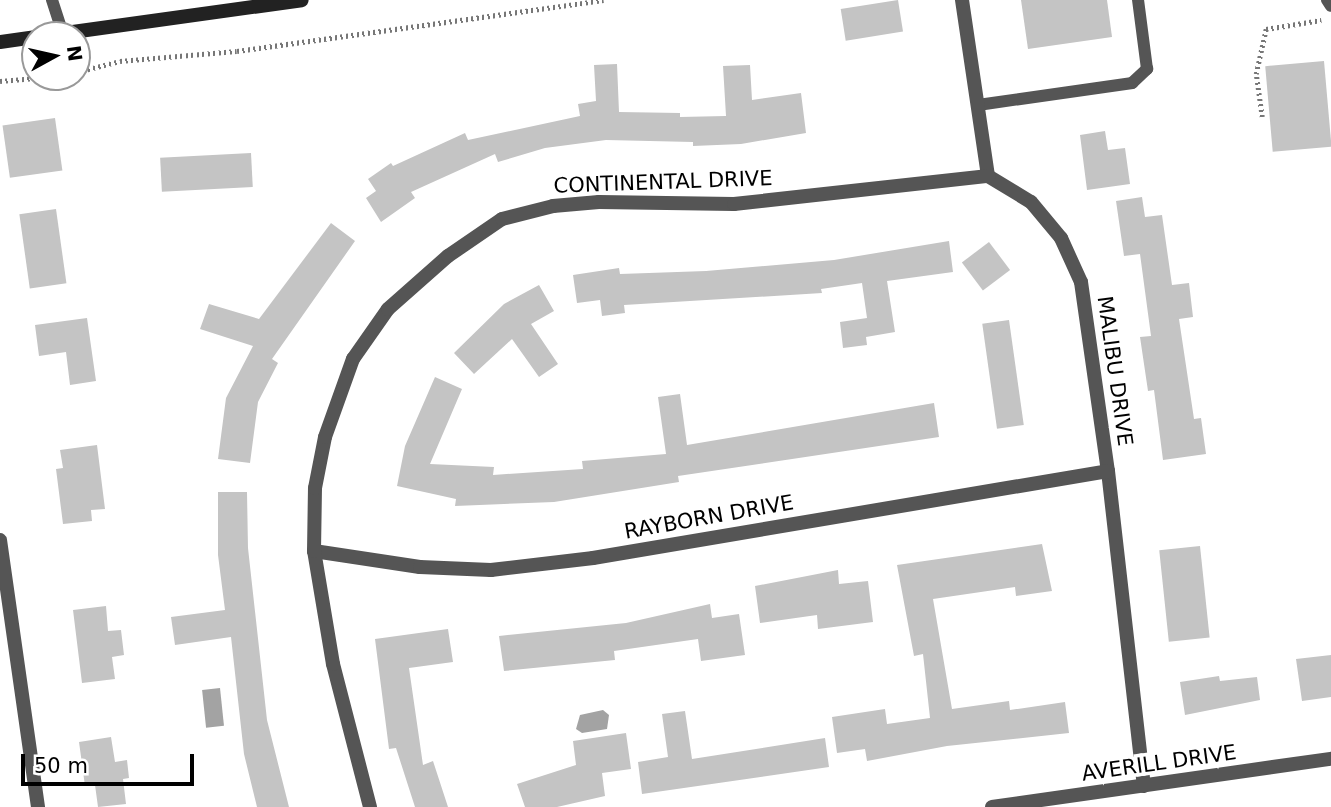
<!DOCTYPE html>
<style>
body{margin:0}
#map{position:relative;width:1331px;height:807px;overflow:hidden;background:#fff;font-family:"DejaVu Sans",sans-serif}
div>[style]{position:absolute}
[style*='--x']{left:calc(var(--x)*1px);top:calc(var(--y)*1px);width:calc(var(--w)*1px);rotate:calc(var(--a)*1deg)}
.water>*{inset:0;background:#a3a3a3;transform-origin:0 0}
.building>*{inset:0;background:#c4c4c4;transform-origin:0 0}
.path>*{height:4.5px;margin-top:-2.25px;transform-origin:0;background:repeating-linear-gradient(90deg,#777 0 2px,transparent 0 5.5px)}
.service>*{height:12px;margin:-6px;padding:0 6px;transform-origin:6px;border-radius:6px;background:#555}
.minor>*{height:14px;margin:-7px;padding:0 7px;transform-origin:7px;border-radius:7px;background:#555}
.secondary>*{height:14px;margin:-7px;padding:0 7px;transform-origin:7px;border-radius:7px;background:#222}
span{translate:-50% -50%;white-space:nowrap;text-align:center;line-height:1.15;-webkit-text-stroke:7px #fff;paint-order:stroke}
.street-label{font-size:21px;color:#000}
.north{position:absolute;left:21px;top:21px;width:70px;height:70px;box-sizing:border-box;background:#fff;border:2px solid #999;border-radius:50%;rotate:82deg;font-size:19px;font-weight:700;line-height:28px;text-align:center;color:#000}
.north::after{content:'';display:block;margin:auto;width:24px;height:32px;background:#000;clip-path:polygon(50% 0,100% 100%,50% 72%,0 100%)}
.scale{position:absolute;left:21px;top:754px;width:173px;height:32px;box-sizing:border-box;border:4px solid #000;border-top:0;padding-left:9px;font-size:21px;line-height:24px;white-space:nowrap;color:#000;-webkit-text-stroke:5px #fff;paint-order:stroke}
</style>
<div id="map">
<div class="water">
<div style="left:220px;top:688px;width:38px;height:18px;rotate:84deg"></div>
<div style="clip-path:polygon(603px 710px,609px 715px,607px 729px,582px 733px,576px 729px,580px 715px)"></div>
</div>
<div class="building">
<div style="left:898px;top:0;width:32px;height:58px;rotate:81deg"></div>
<div style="clip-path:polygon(1021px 0,1107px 0,1112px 37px,1028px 49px)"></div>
<div style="left:1324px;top:61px;width:86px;height:59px;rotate:85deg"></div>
<div style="clip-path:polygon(617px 64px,619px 112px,680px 113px,680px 117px,726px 116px,723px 66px,750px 65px,752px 100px,801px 93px,806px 133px,741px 144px,693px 146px,693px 142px,606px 140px,545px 148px,498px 162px,495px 154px,411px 192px,415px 198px,381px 222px,366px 198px,376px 191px,368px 179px,391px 163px,393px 166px,465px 133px,468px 140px,580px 116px,578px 104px,596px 101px,594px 65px)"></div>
<div style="left:55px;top:118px;width:53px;height:53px;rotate:82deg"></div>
<div style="clip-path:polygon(1105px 131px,1108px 150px,1125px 148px,1130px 184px,1087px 190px,1080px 135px)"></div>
<div style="left:251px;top:153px;width:34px;height:91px;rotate:87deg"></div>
<div style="clip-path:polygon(1142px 197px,1145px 217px,1162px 215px,1172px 285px,1189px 283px,1193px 317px,1179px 319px,1194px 419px,1201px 418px,1206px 454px,1163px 460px,1154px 390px,1148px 391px,1140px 337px,1151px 336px,1140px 254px,1124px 256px,1116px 201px)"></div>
<div style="left:56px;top:209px;width:75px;height:37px;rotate:82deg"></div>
<div style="clip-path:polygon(331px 223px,355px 241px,272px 359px,278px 363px,258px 402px,250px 463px,218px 459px,226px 398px,253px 346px,200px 329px,209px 304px,259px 319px)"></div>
<div style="clip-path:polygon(949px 241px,953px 272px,887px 281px,895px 332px,866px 337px,867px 345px,843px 348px,840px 322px,867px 318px,862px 283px,821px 289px,822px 293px,624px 305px,625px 313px,602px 316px,600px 300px,577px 303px,573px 275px,619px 268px,620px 274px,706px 271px,834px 260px)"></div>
<div style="left:989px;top:242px;width:35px;height:34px;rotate:53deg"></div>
<div style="clip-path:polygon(539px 285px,554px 311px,531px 324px,558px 364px,539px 377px,512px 339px,474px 374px,454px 353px,504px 304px)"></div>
<div style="clip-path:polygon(87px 318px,96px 381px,70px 385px,66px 352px,39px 356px,35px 325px)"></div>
<div style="left:1009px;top:320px;width:106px;height:27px;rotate:82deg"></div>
<div style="clip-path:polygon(435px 377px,462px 389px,430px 464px,494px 467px,493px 475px,583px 469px,582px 461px,666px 454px,658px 397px,680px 394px,687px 445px,934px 403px,939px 437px,678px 476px,679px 482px,554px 502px,455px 506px,456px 499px,397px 486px,405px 446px)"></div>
<div style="clip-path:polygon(97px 445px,105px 509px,91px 510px,92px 521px,63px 524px,56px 469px,63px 468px,60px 450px)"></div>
<div style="clip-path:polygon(218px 492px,247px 492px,248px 548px,267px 720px,289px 807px,257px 807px,244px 754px,231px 637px,175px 645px,171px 617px,225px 610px,218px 555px)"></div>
<div style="clip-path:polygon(1042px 544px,1052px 591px,1016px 596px,1015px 587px,933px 599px,952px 709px,1009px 701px,1010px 710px,1065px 702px,1069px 733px,947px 746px,867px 761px,865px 749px,837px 753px,832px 717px,885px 709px,887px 724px,930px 718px,923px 654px,914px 656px,897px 565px)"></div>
<div style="left:1200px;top:546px;width:92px;height:41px;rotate:84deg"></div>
<div style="clip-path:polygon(838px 570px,839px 584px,868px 581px,873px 622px,818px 629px,817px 615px,760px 623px,755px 586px)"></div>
<div style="clip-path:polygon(710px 604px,712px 618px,739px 614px,745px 655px,701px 661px,698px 639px,614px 651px,615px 660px,504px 671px,499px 636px,626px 623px)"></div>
<div style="clip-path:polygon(106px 606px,108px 631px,121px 630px,124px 655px,112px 657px,115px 679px,82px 683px,73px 610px)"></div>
<div style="clip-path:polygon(448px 629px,453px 662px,409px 668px,423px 765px,433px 761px,448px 807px,415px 807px,396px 748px,389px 749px,375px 639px)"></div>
<div style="clip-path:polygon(1331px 655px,1331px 697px,1302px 701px,1296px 659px)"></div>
<div style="clip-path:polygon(1219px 676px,1220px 681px,1257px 677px,1260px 700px,1185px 715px,1180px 682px)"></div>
<div style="clip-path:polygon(685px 711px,692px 759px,825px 738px,829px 767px,642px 794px,638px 762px,668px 757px,662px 714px)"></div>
<div style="clip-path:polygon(626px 733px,631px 769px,602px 773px,605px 796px,557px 807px,525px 807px,517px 784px,576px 765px,573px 741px)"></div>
<div style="clip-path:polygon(111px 737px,115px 762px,127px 760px,129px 778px,123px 779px,126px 804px,98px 807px,95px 785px,85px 786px,79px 742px)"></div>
</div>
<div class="path">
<div style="--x:77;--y:72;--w:44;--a:-14.3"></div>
<div style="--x:120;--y:61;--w:117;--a:-4.9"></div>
<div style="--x:237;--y:51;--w:370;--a:-7.9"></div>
<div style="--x:0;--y:81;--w:48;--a:-4.8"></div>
<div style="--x:1262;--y:117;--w:43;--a:-97.9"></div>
<div style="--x:1256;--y:74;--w:46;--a:-77.5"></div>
<div style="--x:1266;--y:29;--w:56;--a:-9.3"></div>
</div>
<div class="service">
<div style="--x:52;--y:0;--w:35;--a:72"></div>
<div style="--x:1327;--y:0;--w:7;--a:56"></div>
<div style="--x:978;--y:105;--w:156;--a:-8.1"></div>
<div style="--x:1132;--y:83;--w:21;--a:-43"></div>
<div style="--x:1147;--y:69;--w:70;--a:-97.4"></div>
</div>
<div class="minor">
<div style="--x:962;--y:0;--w:178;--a:81.6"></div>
<div style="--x:988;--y:176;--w:50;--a:31.2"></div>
<div style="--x:1031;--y:202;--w:47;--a:50.2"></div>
<div style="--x:1061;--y:238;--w:48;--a:65.6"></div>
<div style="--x:1081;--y:282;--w:191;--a:81.9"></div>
<div style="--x:1108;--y:471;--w:317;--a:83.5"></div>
<div style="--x:0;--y:540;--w:270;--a:81.9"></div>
<div style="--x:314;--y:551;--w:107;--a:8.6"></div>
<div style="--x:420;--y:567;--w:71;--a:2.4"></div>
<div style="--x:491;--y:570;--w:103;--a:-6.7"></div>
<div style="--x:593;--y:558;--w:522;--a:-9.59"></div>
<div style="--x:370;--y:807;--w:148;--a:-104.5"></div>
<div style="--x:333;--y:664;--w:115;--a:-99.5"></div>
<div style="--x:314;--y:551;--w:63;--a:-89.1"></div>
<div style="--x:315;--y:488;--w:52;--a:-78.9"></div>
<div style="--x:325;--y:437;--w:83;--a:-70.3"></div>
<div style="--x:353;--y:359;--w:61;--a:-55"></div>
<div style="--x:388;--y:309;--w:80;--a:-41.5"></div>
<div style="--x:448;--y:256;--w:65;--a:-34.4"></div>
<div style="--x:502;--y:219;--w:53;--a:-14.3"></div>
<div style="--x:553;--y:206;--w:46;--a:-5"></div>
<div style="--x:599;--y:202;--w:135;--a:0.8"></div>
<div style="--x:734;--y:204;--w:256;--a:-6.3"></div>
<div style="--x:992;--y:807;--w:342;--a:-8.1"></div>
</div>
<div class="secondary">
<div style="--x:51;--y:35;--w:253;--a:-7.9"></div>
<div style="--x:0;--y:42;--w:35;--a:-8"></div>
</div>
<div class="street-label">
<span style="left:663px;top:182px;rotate:-2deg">CONTINENTAL DRIVE</span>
<span style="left:1115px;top:371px;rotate:82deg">MALIBU DRIVE</span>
<span style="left:709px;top:517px;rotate:-10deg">RAYBORN DRIVE</span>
<span style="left:1159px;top:763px;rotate:-8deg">AVERILL DRIVE</span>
</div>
<div class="north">N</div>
<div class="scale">50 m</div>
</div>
